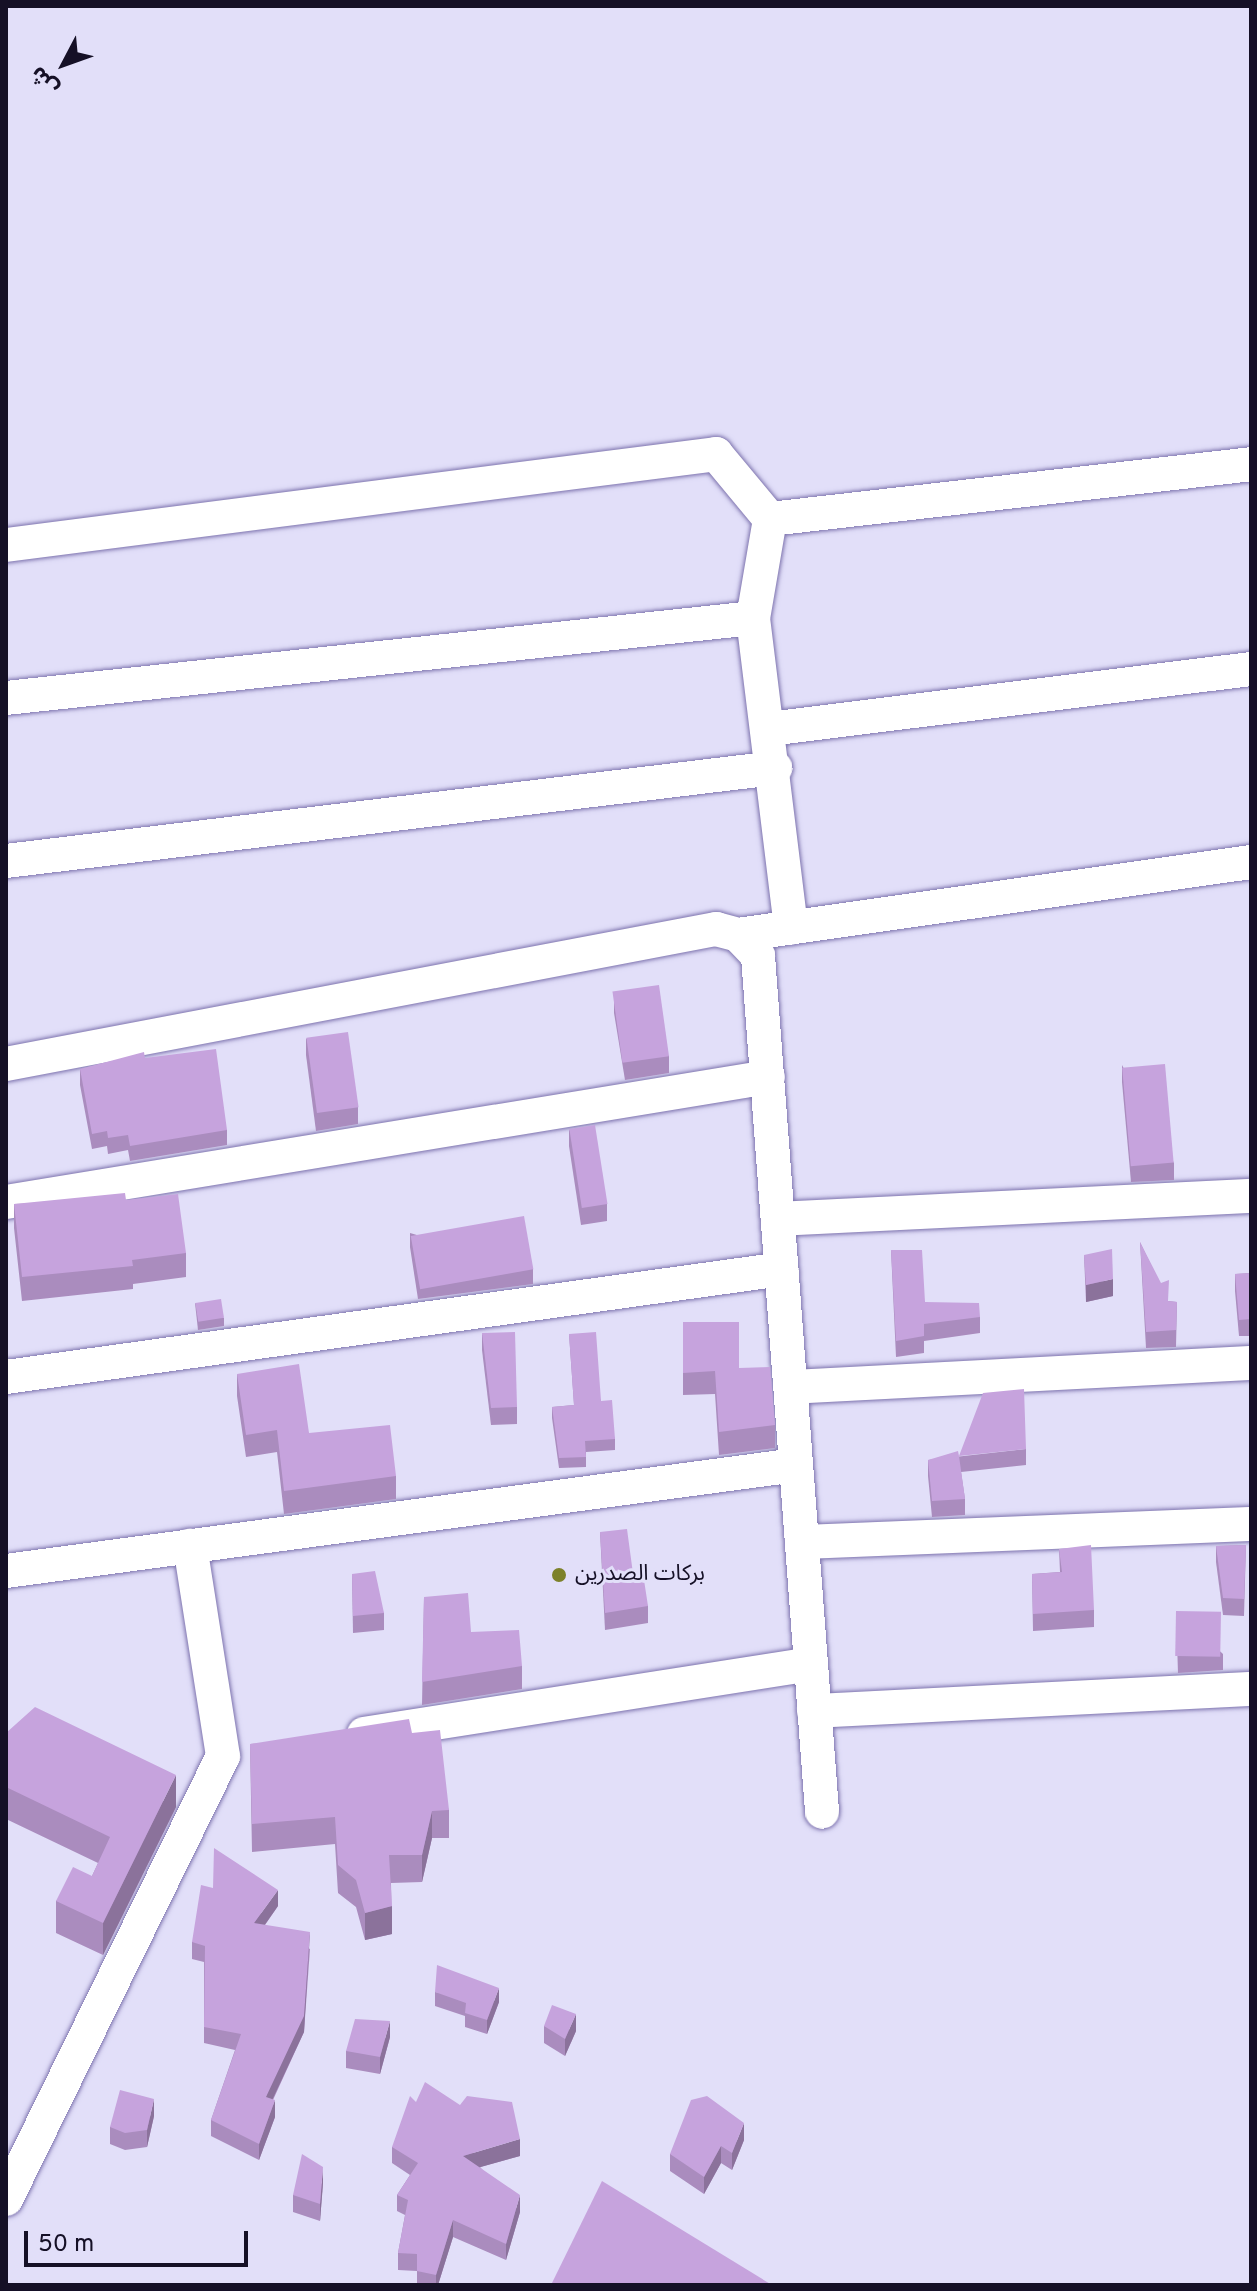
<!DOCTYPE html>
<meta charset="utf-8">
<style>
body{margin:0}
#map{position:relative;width:1257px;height:2291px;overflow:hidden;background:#e2dff9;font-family:Overpass,"Noto Sans Arabic",sans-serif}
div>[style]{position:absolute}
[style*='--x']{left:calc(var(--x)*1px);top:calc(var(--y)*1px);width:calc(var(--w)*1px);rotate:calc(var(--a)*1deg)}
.roads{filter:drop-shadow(0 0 2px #7d73ae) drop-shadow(0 0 2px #7d73ae)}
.street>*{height:34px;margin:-17px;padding:0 17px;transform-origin:17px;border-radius:17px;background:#fff}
.wall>*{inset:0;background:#aa8cbe}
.shaded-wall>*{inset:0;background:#8b729b}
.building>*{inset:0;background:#c6a3dd;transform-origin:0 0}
.dots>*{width:22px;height:22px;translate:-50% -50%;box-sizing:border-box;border:4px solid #e2dff9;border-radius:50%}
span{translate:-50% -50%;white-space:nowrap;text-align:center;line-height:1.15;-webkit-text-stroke:6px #e2dff9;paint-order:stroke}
.poi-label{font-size:22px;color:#151026}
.left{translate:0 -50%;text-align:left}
.frame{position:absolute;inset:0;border:8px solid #151026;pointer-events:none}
.north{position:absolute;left:24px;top:24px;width:80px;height:80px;-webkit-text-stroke:6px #e2dff9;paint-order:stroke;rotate:229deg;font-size:22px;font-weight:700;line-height:32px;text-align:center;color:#151026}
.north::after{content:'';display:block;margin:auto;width:28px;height:36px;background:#151026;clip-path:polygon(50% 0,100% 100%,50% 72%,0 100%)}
.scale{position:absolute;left:24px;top:2231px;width:224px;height:36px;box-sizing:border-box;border:4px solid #151026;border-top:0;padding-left:10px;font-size:24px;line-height:28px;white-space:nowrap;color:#151026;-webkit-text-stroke:6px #e2dff9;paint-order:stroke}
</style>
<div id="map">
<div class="roads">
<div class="street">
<div style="--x:770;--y:519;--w:484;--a:-6.5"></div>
<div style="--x:6;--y:545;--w:716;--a:-7.3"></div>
<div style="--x:716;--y:454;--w:85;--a:50.3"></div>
<div style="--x:770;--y:519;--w:100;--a:99.7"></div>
<div style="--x:753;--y:618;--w:312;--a:83"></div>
<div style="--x:6;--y:698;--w:751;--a:-6.11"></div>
<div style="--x:769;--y:729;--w:486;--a:-7.1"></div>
<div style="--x:6;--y:861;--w:775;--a:-6.9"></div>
<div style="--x:738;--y:935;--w:29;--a:46"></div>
<div style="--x:758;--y:956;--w:858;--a:85.72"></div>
<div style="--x:6;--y:1064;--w:723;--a:-10.77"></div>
<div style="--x:716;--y:929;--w:23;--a:15"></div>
<div style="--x:738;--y:935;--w:518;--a:-8.1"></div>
<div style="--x:6;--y:1202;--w:772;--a:-9.32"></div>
<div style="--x:778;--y:1219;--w:474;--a:-2.8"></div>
<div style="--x:6;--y:1377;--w:783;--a:-7.92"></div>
<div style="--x:791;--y:1387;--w:461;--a:-3"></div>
<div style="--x:802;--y:1542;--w:449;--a:-2.3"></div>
<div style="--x:6;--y:1571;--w:797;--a:-7.64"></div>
<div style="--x:814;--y:1711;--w:438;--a:-2.9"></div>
<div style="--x:364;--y:1734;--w:452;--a:-8.9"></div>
<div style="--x:6;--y:2199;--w:493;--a:-63.9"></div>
<div style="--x:223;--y:1756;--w:213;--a:-98.9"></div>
</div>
</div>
<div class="wall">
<div style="clip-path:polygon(614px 997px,669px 1056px,669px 1073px,625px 1080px,614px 1013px)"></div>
<div style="clip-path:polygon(306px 1038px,358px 1107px,358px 1124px,316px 1131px,306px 1055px)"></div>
<div style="clip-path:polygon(145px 1058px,227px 1130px,227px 1145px,130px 1161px,128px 1150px,108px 1154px,107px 1146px,92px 1149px,80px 1085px,80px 1069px)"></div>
<div style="clip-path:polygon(1122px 1065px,1174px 1163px,1174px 1180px,1131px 1182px,1122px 1082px)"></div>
<div style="clip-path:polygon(569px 1129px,607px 1204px,607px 1221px,581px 1225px,569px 1146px)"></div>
<div style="clip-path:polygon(126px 1200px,186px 1253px,186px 1277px,133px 1284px,133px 1289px,22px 1301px,14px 1228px,14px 1204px)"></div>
<div style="clip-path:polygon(410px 1233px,533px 1269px,533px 1284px,418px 1299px,410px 1247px)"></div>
<div style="clip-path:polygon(1140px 1242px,1168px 1301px,1177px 1302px,1176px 1347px,1146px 1348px)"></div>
<div style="clip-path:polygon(891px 1250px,925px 1302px,980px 1317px,980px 1333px,924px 1341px,924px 1353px,896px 1357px)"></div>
<div style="clip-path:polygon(1084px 1255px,1113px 1296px,1086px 1302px)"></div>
<div style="clip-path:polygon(1251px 1273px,1251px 1336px,1239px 1336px,1235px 1291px,1235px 1274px)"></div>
<div style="clip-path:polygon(195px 1303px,224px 1318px,224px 1326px,198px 1330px)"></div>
<div style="clip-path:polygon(683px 1322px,739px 1368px,775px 1425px,775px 1448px,719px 1455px,715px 1394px,683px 1395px)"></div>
<div style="clip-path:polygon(482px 1333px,517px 1407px,517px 1424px,491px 1425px,482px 1350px)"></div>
<div style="clip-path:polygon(569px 1334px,601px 1401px,615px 1439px,615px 1450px,586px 1452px,586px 1467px,559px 1468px,552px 1418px,552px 1407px,574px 1405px)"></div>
<div style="clip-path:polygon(237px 1374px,309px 1433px,396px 1476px,396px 1499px,284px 1514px,277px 1452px,246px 1457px,237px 1396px)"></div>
<div style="clip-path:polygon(1026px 1449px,1026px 1465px,961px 1472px,965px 1499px,965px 1515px,932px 1517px,928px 1476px,928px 1460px)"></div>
<div style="clip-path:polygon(600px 1532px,648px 1606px,648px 1623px,605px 1630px)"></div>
<div style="clip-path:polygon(1246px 1545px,1244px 1616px,1223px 1615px,1216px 1562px,1216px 1546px)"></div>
<div style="clip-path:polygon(1059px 1549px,1094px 1610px,1094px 1627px,1033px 1631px,1032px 1574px,1060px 1572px)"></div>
<div style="clip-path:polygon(352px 1574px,384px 1613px,384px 1630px,353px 1633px)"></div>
<div style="clip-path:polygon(424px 1597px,471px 1632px,522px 1666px,522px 1689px,422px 1705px)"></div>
<div style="clip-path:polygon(1176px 1611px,1223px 1654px,1223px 1670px,1178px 1673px)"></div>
<div style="clip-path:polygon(6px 1733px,176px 1807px,103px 1955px,56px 1933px,56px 1901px,92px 1876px,98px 1863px,6px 1819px)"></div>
<div style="clip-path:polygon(412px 1733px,449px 1810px,449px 1838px,432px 1838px,422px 1882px,391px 1883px,392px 1934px,365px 1940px,356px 1907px,338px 1893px,335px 1844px,252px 1852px,250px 1744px)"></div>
<div style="clip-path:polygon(278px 1906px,265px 1925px,310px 1949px,304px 2032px,273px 2100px,275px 2117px,259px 2160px,211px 2136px,211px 2120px,235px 2050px,204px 2043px,204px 1962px,192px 1959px,192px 1942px)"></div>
<div style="clip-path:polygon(435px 1992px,499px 2002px,487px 2034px,465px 2027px,465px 2016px,435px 2006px)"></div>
<div style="clip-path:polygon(544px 2026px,576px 2031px,565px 2056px,544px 2043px)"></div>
<div style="clip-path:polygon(390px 2037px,380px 2074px,346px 2068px,346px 2051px)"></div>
<div style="clip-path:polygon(154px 2116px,147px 2147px,125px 2150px,110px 2144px,110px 2127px)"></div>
<div style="clip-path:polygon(744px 2140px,732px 2170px,721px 2163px,704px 2194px,670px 2171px,670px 2154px)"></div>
<div style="clip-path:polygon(392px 2147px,520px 2156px,480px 2167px,520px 2212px,506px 2260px,453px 2237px,438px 2285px,417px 2285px,417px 2271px,398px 2270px,398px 2253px,405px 2215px,397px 2211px,397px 2195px,410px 2175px,392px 2163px)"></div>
<div style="clip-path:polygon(323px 2183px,320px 2221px,293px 2212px,293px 2195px)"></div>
</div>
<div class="shaded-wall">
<div style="clip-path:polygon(1113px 1279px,1113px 1296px,1086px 1302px,1086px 1285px)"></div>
<div style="clip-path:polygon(176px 1775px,176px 1807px,103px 1955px,103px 1923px)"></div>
<div style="clip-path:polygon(432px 1811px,432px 1838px,422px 1882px,422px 1855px)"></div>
<div style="clip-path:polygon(278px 1890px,278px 1906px,254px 1940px,254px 1923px)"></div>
<div style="clip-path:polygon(392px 1906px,392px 1934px,365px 1940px,365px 1913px)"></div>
<div style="clip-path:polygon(310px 1932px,304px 2032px,266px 2113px,266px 2097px)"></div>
<div style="clip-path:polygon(499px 1988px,499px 2002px,487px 2034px,487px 2020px)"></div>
<div style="clip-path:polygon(576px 2014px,576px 2031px,565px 2056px,565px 2039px)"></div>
<div style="clip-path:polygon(390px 2021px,390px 2037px,380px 2074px,380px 2057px)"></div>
<div style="clip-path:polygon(154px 2099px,154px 2116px,147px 2147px,147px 2130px)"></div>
<div style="clip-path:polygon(275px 2100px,275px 2117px,259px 2160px,259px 2144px)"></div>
<div style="clip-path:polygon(744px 2123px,744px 2140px,732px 2170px,732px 2153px)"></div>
<div style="clip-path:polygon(520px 2139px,520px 2156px,463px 2172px,463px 2156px)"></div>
<div style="clip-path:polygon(721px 2146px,721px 2163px,704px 2194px,704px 2177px)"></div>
<div style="clip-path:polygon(323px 2167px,323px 2183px,320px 2221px,320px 2204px)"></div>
<div style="clip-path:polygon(520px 2195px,520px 2212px,506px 2260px,506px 2244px)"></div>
<div style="clip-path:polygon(453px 2220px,453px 2237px,438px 2285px,436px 2285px,436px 2275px)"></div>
</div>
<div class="building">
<div style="left:659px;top:985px;width:72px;height:47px;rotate:82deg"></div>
<div style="left:348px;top:1032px;width:76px;height:42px;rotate:82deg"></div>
<div style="clip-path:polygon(216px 1049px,227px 1130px,130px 1146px,128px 1135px,108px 1138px,107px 1131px,92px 1134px,80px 1069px,144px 1052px,145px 1058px)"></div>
<div style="left:1165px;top:1064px;width:99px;height:43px;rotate:85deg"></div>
<div style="left:595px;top:1125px;width:80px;height:26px;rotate:81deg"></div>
<div style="clip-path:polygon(125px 1193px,126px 1200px,178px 1194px,186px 1253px,132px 1260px,133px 1266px,22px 1277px,14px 1204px)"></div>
<div style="left:524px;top:1216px;width:54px;height:115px;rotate:80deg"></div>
<div style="clip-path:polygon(1140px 1242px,1161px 1283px,1169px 1280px,1168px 1301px,1177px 1302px,1176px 1330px,1146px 1332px)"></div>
<div style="clip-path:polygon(1112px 1249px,1113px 1279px,1086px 1285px,1084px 1255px)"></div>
<div style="clip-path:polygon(891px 1250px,922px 1250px,925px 1302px,979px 1303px,980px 1317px,924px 1324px,924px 1336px,896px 1341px)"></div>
<div style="clip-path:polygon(1251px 1273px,1251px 1319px,1239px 1320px,1235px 1274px)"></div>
<div style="left:221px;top:1299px;width:19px;height:26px;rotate:81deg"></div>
<div style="clip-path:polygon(683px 1322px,739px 1322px,739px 1368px,770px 1367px,775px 1425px,719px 1432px,715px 1371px,683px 1373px)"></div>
<div style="clip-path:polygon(515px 1332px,517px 1407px,491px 1408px,482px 1333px)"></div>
<div style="clip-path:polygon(596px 1332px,601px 1401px,612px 1400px,615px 1439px,585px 1441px,586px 1457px,559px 1458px,552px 1407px,574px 1405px,569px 1334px)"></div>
<div style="clip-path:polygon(299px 1364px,309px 1433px,390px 1425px,396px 1476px,284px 1491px,277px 1430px,246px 1435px,237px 1374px)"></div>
<div style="clip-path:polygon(1024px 1389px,1026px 1449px,959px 1456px,965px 1499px,932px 1501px,928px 1460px,958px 1451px,959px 1456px,983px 1393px)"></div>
<div style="clip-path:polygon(627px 1529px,634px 1581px,644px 1580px,648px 1606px,605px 1613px,600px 1532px)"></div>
<div style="clip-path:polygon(1091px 1545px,1094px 1610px,1033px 1614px,1032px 1574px,1062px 1572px,1059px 1549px)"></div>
<div style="clip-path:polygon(1246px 1545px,1244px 1599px,1223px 1598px,1216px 1546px)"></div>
<div style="clip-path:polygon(375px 1571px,384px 1613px,353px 1616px,352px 1574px)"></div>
<div style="clip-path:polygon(468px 1593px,471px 1632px,519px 1630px,522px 1666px,422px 1682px,424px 1597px)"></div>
<div style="left:1176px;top:1611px;width:45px;height:45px;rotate:1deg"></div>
<div style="clip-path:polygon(35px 1707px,176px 1775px,103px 1923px,56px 1901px,73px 1867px,92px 1876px,110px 1837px,6px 1787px,6px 1733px)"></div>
<div style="clip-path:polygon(409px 1719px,412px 1733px,440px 1730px,449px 1810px,432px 1811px,422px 1855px,389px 1855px,392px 1906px,365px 1913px,356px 1880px,338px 1865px,335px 1817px,252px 1824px,250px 1744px)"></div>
<div style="clip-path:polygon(214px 1848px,278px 1890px,254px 1923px,310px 1932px,304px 2016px,266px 2097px,275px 2100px,259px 2144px,211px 2120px,241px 2034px,204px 2027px,205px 1946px,192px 1942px,201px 1885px,213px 1888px)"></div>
<div style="clip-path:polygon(437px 1965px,499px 1988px,487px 2020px,465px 2013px,466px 2003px,435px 1992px)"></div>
<div style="clip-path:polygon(552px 2005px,576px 2014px,565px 2039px,544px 2026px)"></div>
<div style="clip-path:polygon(355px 2019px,390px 2021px,380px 2057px,346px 2051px)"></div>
<div style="clip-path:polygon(425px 2082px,460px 2105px,467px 2096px,512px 2102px,520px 2139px,463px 2156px,520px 2195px,506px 2244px,453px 2220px,436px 2275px,417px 2271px,417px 2254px,398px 2253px,408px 2200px,397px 2195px,418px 2163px,392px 2147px,410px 2096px,416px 2102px)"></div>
<div style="clip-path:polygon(120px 2090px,154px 2099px,147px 2130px,125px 2133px,110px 2127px)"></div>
<div style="clip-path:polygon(707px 2096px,744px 2123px,732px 2153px,721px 2146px,704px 2177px,670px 2154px,691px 2100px)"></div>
<div style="clip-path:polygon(302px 2154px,323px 2167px,320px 2204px,293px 2195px)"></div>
<div style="clip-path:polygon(602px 2181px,772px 2285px,551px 2285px)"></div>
</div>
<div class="dots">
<div style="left:559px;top:1575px;background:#7d812a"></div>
</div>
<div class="poi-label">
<span class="left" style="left:575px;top:1575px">بركات الصدرين</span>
</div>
<div class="frame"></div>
<div class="north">ش</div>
<div class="scale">50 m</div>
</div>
